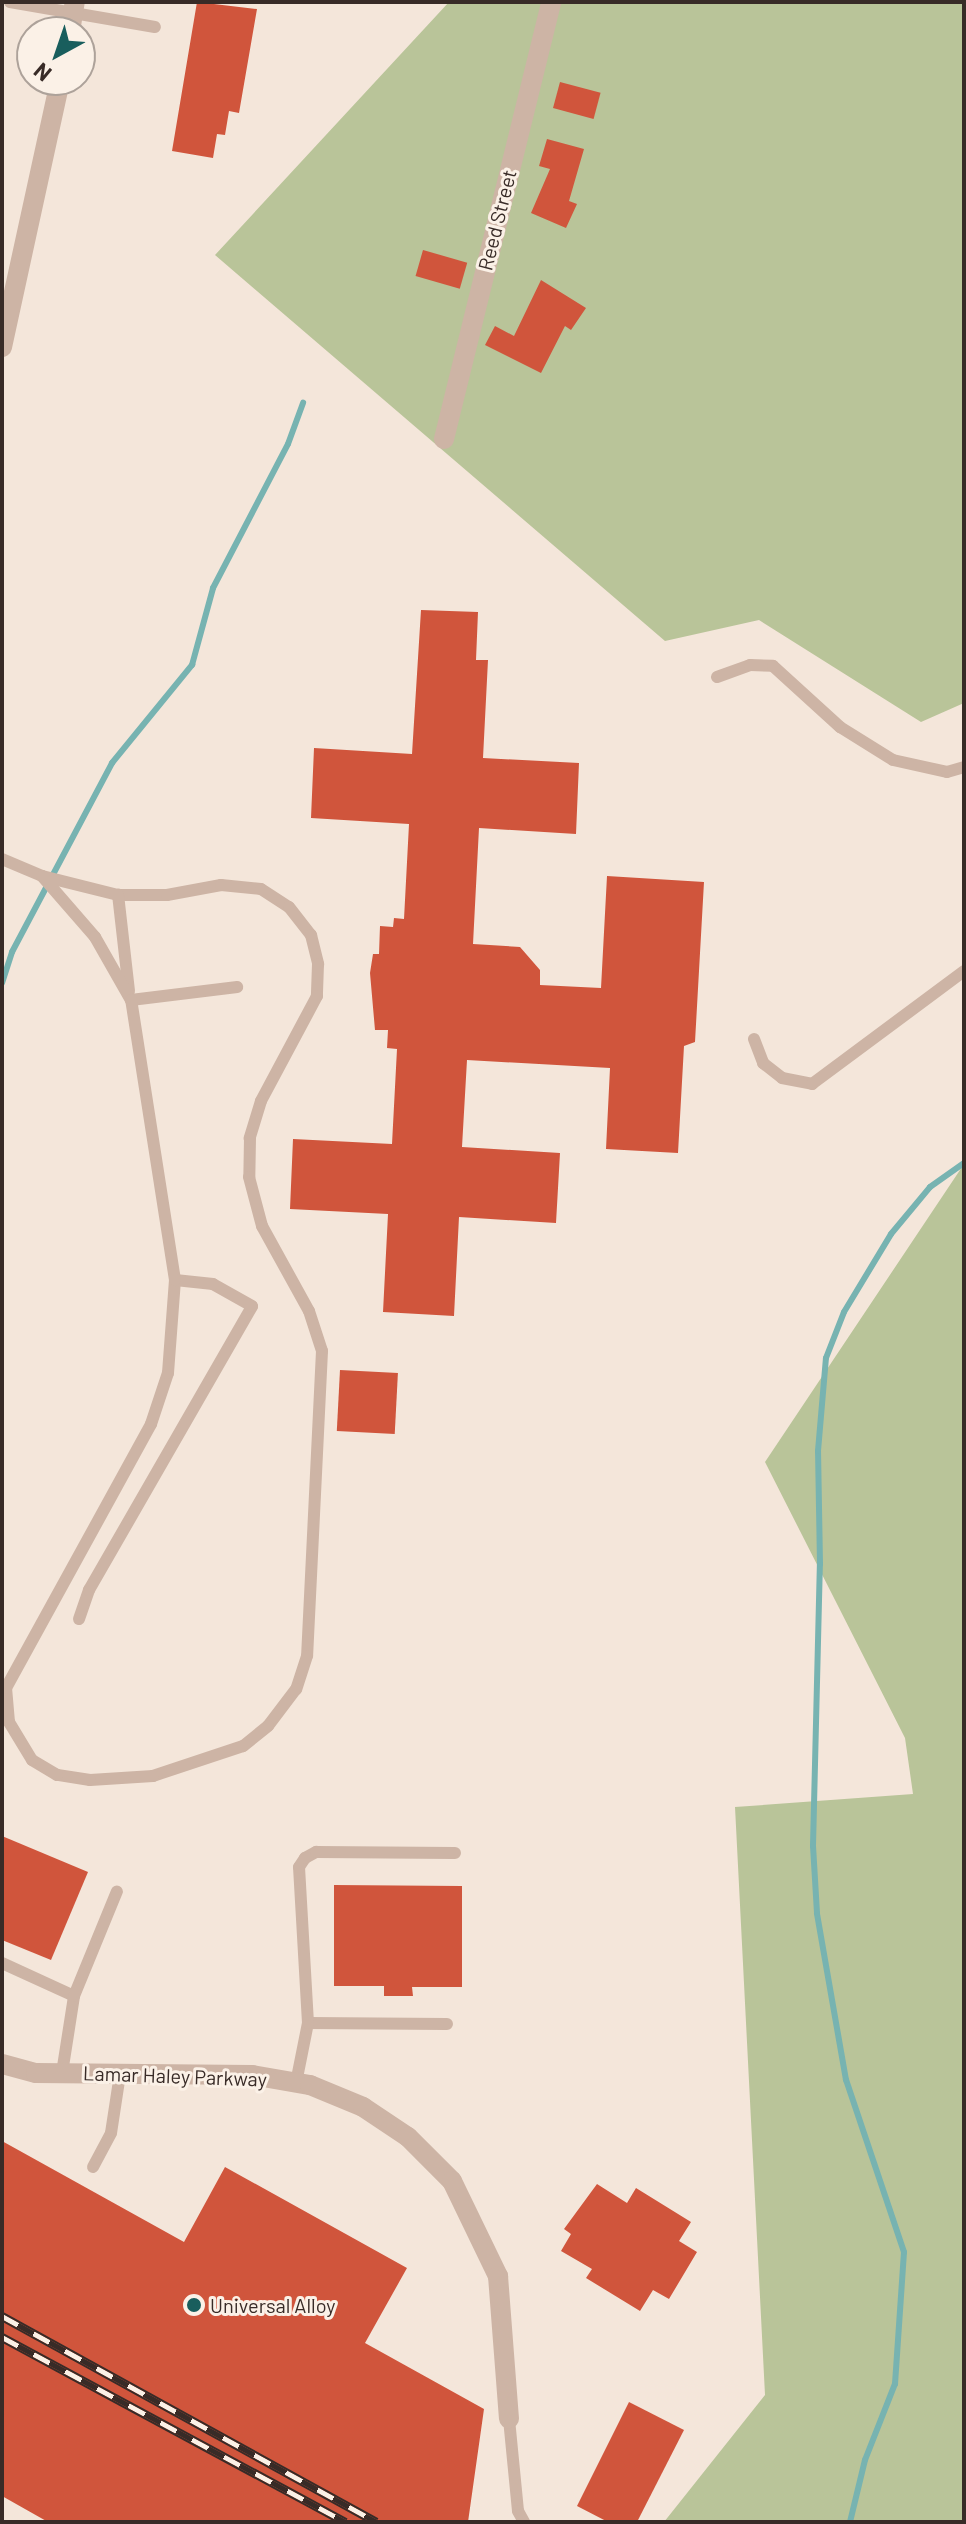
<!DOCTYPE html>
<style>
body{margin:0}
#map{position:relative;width:966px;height:2524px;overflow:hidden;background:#f4e6da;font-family:Barlow,sans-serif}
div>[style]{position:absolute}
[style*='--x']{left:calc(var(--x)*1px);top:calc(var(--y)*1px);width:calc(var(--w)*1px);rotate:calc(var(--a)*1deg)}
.green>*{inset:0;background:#b9c499}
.stream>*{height:6px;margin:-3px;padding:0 3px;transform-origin:3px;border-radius:3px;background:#77b3b1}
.building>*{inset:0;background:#d0553c;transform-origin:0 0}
.lane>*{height:12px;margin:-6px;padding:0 6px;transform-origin:6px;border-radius:6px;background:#cdb4a5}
.street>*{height:20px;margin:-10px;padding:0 10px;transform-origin:10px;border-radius:10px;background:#cdb4a5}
.rail>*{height:9px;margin-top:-4.5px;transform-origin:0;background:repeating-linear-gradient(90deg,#fbf1e7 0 18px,#382b27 0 36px);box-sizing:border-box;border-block:2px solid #382b27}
.dots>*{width:22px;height:22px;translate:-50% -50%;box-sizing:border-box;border:4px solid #fbf1e7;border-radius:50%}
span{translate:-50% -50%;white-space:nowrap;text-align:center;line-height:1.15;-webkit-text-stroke:6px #fbf1e7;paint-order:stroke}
.street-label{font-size:20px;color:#382b27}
.poi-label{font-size:20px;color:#382b27}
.left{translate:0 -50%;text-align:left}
.frame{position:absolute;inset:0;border:4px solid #382b27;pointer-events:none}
.north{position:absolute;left:16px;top:16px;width:80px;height:80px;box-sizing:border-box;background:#fbf1e7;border:2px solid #ada29a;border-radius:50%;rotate:220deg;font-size:22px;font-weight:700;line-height:32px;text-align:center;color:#382b27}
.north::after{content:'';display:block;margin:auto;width:28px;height:36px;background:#195e5d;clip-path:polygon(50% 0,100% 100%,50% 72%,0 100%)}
</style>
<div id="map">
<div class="green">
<div style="clip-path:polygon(449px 2px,964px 2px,964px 703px,921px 722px,759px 620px,665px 641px,215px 255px)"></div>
<div style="clip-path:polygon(964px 1164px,964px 2522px,664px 2522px,765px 2395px,735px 1807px,913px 1794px,905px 1738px,765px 1462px)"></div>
</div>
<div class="stream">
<div style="--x:2;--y:983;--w:33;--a:-72"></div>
<div style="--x:12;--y:952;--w:214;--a:-62.1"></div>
<div style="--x:112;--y:763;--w:127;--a:-50.8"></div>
<div style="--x:192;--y:665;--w:80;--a:-74.7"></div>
<div style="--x:213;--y:588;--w:162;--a:-62.5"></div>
<div style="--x:288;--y:444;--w:44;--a:-69.9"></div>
<div style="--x:850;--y:2522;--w:64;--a:-76.4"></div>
<div style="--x:865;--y:2460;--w:82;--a:-68.5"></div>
<div style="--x:895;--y:2384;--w:132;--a:-86.1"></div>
<div style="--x:904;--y:2252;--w:182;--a:-108.6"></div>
<div style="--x:846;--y:2080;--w:169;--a:-99.9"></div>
<div style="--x:817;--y:1913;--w:67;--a:-93.4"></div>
<div style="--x:813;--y:1846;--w:282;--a:-88.6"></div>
<div style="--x:820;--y:1564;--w:113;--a:-91"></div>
<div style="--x:818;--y:1451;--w:93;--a:-85.1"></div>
<div style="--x:826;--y:1358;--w:49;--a:-68.6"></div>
<div style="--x:844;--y:1312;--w:91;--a:-58.9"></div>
<div style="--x:891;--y:1234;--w:61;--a:-50.3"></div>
<div style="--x:930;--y:1187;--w:42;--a:-35.2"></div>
</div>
<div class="building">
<div style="clip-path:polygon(197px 2px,257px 9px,239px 113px,229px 111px,225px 135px,217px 134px,213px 158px,172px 151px)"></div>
<div style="left:560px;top:82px;width:42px;height:27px;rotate:15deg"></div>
<div style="clip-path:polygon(547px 139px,584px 149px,569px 201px,577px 204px,566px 228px,531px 213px,550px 169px,539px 166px)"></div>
<div style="left:423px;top:250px;width:46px;height:27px;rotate:16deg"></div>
<div style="clip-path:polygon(541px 280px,586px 308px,571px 330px,565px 326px,541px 373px,485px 345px,495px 326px,514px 336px)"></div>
<div style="clip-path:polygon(421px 610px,478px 612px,476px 660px,488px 660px,483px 758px,579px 763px,576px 834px,479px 828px,473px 944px,520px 947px,540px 970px,540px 985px,601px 988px,607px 876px,704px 882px,695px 1042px,684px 1046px,678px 1153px,606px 1149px,610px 1068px,467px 1060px,462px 1147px,560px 1153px,556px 1223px,459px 1217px,454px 1316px,383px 1312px,388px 1214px,290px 1209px,293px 1139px,392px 1144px,397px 1049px,387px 1048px,388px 1030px,375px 1030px,370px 973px,373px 954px,379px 954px,380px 926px,393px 927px,394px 918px,404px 919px,409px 824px,311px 818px,314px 748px,412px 754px)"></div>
<div style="left:340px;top:1370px;width:58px;height:61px;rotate:3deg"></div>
<div style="clip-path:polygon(2px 1836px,88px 1872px,51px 1960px,2px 1940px)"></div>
<div style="clip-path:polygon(334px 1885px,462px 1886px,462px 1987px,412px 1987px,413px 1996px,384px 1996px,384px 1986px,334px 1986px)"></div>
<div style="clip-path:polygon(2px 2141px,184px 2242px,225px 2167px,407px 2268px,365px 2343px,484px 2409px,468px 2522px,48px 2522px,2px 2496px)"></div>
<div style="clip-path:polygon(597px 2184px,627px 2203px,636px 2188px,691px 2222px,679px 2241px,697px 2252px,669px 2299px,653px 2290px,640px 2311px,586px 2278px,592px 2269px,561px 2251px,571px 2234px,564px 2229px)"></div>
<div style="clip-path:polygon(629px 2402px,684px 2430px,637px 2522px,608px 2522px,577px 2506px)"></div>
</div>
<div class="lane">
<div style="--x:10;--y:2;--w:147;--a:9.8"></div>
<div style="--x:717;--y:677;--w:35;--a:-20"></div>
<div style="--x:750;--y:665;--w:23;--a:2"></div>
<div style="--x:773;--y:666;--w:91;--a:42.3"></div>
<div style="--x:840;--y:727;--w:62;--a:31.9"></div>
<div style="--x:893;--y:760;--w:55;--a:12.5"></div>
<div style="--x:947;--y:772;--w:18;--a:-16"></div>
<div style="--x:2;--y:859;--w:43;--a:23"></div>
<div style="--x:118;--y:895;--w:49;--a:0"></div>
<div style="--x:167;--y:895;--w:55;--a:-10.5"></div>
<div style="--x:221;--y:885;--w:40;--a:5.7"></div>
<div style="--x:261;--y:889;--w:33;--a:33"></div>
<div style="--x:289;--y:907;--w:36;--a:52"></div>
<div style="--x:311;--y:935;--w:30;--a:76"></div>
<div style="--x:318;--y:964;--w:32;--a:92"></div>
<div style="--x:317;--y:996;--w:119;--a:118.1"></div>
<div style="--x:261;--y:1101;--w:39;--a:107"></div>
<div style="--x:250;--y:1138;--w:39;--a:91"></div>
<div style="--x:249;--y:1177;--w:51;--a:75.1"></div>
<div style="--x:262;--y:1226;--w:97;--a:61.1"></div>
<div style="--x:309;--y:1311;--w:42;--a:72"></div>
<div style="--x:322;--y:1351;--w:305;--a:92.8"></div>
<div style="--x:307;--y:1656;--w:35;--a:108"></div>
<div style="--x:296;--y:1689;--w:46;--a:127.1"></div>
<div style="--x:268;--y:1726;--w:32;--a:141"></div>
<div style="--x:243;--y:1746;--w:95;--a:161.6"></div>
<div style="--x:153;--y:1776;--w:63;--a:176.4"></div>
<div style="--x:90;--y:1780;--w:33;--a:-171"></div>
<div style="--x:57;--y:1775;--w:29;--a:-149"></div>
<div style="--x:32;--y:1760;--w:44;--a:-121.2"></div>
<div style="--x:9;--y:1722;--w:34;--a:-95"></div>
<div style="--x:6;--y:1688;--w:301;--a:-61.2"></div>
<div style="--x:151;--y:1424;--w:54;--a:-71.6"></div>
<div style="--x:168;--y:1373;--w:93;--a:-85.7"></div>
<div style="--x:129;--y:991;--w:97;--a:-96.5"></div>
<div style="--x:118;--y:895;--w:78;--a:-166"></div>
<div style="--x:42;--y:876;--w:81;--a:49"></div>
<div style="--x:95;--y:937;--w:73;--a:60.3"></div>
<div style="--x:131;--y:1000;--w:107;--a:-7"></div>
<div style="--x:754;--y:1039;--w:26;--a:69"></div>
<div style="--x:763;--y:1063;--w:24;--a:38"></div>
<div style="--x:782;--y:1078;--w:31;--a:11"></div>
<div style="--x:812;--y:1084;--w:189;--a:-36.6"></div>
<div style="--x:79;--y:1619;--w:31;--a:-71"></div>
<div style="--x:89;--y:1590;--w:327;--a:-60.1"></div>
<div style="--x:252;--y:1306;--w:45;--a:-150.6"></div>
<div style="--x:213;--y:1284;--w:38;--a:-174"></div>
<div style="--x:175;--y:1280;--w:283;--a:-98.9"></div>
<div style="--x:2;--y:1963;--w:79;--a:24.6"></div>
<div style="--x:308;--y:2023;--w:139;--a:0.4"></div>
<div style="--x:62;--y:2073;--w:78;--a:-81.1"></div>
<div style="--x:74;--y:1996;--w:113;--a:-67.7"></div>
<div style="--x:296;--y:2083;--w:61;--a:-78.7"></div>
<div style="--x:308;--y:2023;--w:156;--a:-93.3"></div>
<div style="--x:299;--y:1867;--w:11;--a:-56"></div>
<div style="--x:305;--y:1858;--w:13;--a:-29"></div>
<div style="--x:316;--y:1852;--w:139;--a:0.4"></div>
<div style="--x:93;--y:2167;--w:38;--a:-62"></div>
<div style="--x:111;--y:2133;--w:60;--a:-81.3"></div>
<div style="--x:509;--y:2419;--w:92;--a:84.4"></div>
<div style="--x:518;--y:2511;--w:13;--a:61"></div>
</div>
<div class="street">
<div style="--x:70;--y:32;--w:30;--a:-81"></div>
<div style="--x:2;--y:347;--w:273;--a:-77.7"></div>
<div style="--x:444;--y:439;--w:450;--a:-76.2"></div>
<div style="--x:2;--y:2064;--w:35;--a:15"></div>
<div style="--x:36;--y:2073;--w:216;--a:0.5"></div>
<div style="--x:252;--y:2075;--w:59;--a:9.8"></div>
<div style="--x:310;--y:2085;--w:57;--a:22.5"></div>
<div style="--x:363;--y:2107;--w:54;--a:33.7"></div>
<div style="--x:408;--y:2137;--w:62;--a:45"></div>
<div style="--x:452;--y:2181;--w:106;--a:64.2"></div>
<div style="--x:498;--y:2276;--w:143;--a:85.6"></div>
</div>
<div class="rail">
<div style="--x:2;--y:2316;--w:427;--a:28.8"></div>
<div style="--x:2;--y:2337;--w:390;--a:28.3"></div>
</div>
<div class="dots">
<div style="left:194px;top:2305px;background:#195e5d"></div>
</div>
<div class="street-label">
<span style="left:497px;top:220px;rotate:-76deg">Reed Street</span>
<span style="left:175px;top:2076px;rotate:2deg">Lamar Haley Parkway</span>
</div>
<div class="poi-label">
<span class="left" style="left:210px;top:2305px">Universal Alloy</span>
</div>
<div class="frame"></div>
<div class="north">N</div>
</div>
